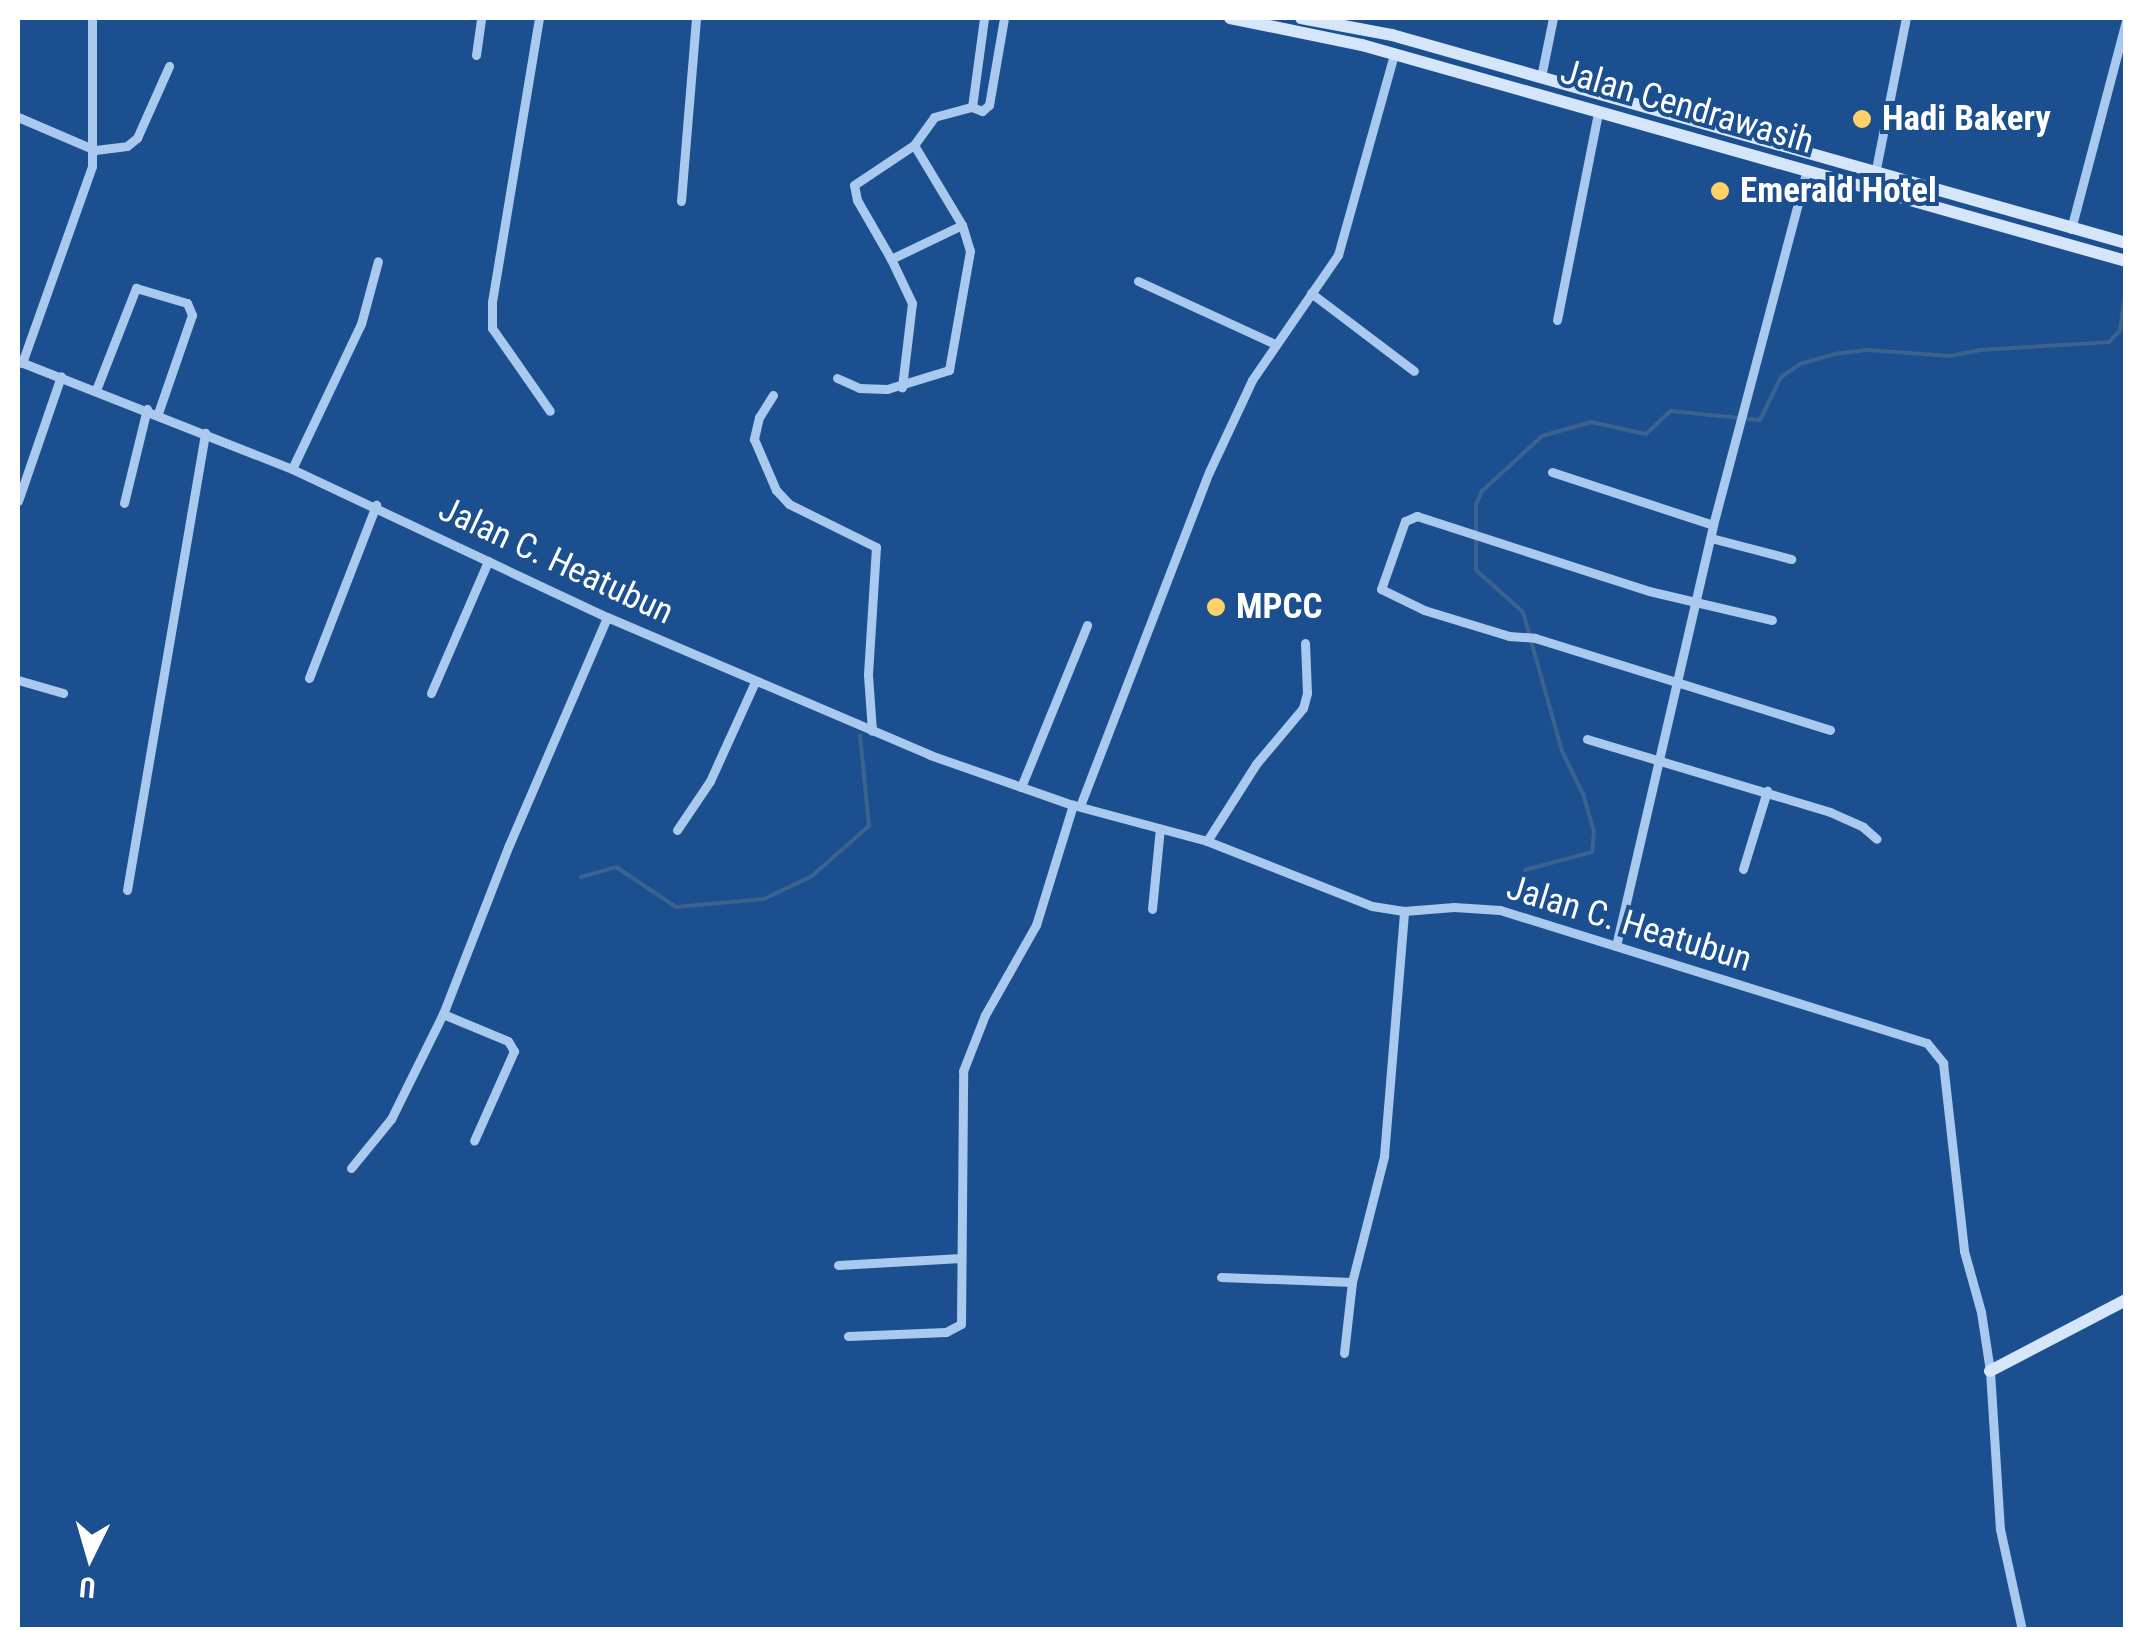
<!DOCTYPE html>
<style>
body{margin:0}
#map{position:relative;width:2143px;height:1647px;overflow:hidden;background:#1b4f8f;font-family:"Roboto Condensed",sans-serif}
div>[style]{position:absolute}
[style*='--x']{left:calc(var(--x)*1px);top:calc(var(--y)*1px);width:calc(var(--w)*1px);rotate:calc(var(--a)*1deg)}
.stream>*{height:4px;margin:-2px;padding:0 2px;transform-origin:2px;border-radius:2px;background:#3c6290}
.street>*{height:9px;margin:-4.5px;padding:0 4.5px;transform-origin:4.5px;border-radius:4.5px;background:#a9c9ee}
.secondary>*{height:12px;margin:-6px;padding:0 6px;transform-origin:6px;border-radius:6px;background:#d6e6fa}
.dots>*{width:28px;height:28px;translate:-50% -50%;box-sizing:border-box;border:5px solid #1b4f8f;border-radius:50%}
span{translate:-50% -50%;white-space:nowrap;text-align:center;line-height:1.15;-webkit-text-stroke:8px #1b4f8f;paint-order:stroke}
.street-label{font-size:35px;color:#fff}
.poi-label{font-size:35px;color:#fff;font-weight:700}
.left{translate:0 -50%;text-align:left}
.frame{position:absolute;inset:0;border:20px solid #fff;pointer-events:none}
.north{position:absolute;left:40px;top:1507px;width:100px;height:100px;-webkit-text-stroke:8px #1b4f8f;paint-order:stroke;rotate:185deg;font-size:28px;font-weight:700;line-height:40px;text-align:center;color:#fff}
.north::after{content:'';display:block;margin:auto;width:35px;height:45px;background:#fff;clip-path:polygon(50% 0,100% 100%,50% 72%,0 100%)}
</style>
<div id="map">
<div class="stream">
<div style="--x:2126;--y:173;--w:11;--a:90"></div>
<div style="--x:1525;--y:870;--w:69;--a:-15"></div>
<div style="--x:1592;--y:852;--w:20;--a:-84"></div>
<div style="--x:1594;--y:832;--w:37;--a:-106"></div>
<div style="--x:1584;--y:796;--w:50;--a:-116.1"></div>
<div style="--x:1562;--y:751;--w:144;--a:-105.7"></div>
<div style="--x:1523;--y:612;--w:63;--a:-138.2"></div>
<div style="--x:1476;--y:570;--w:65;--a:-90"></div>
<div style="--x:1476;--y:505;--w:15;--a:-67"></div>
<div style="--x:1482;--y:491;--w:81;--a:-42.5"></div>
<div style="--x:1542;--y:436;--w:51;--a:-15.9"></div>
<div style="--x:1591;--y:422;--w:56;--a:12.3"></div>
<div style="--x:1646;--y:434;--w:34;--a:-43"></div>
<div style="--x:1671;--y:411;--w:89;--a:5.8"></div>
<div style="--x:1760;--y:420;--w:48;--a:-64"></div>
<div style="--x:1781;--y:377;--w:23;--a:-34"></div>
<div style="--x:1800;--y:364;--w:35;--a:-16"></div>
<div style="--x:1834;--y:354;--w:33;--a:-7"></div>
<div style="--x:1867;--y:350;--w:83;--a:4.1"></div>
<div style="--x:1950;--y:356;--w:31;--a:-11"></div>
<div style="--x:1980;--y:350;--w:129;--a:-3.5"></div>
<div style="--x:2109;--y:342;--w:16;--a:-47"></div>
<div style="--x:2120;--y:330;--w:44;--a:-82.2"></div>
<div style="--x:581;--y:877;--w:36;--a:-16"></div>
<div style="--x:616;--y:867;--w:72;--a:33.7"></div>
<div style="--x:676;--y:907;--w:88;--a:-5.2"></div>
<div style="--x:764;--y:899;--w:53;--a:-25.6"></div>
<div style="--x:812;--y:876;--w:76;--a:-41.3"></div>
<div style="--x:869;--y:826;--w:91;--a:-95.6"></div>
</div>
<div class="street">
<div style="--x:539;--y:18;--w:288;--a:99.4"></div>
<div style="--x:492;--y:302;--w:26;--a:90"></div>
<div style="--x:492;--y:328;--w:101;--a:55.1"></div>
<div style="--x:476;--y:55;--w:37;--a:-82"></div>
<div style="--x:1541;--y:77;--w:60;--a:-78.5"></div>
<div style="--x:972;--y:107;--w:11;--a:22"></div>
<div style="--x:982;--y:111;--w:9;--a:-41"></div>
<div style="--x:989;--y:105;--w:88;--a:-80.2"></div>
<div style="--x:18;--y:117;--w:84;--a:23.2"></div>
<div style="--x:95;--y:150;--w:32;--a:-7"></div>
<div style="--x:127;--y:146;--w:13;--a:-39"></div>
<div style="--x:137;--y:138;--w:79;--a:-66"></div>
<div style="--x:914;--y:145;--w:93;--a:59"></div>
<div style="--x:962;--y:225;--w:79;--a:154.4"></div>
<div style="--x:891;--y:259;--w:68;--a:-120"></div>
<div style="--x:857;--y:200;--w:15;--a:-101"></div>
<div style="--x:854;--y:185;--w:72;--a:-33.7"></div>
<div style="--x:914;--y:145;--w:34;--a:-54"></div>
<div style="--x:934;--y:117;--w:39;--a:-15"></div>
<div style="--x:972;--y:107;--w:90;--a:-82.3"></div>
<div style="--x:1875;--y:174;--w:159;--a:-78.8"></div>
<div style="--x:681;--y:201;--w:184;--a:-85.3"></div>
<div style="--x:2071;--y:229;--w:215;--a:-75.2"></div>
<div style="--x:891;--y:259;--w:49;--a:64.5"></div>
<div style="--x:912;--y:303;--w:85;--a:96.8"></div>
<div style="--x:1138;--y:281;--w:151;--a:24.7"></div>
<div style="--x:1311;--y:293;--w:129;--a:37.1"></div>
<div style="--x:1557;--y:320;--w:211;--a:-78.8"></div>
<div style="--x:18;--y:361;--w:295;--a:21.5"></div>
<div style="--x:292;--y:469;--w:348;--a:25.2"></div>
<div style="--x:607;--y:617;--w:351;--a:23.1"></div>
<div style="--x:930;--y:755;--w:151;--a:19.3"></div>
<div style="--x:1073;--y:805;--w:139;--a:15"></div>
<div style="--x:1207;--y:841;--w:177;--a:21.5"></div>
<div style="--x:1372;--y:906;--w:32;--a:9"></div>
<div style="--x:1404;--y:911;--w:50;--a:-4.6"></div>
<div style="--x:1454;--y:907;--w:46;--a:3.7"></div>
<div style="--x:1500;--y:910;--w:447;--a:17.3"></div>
<div style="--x:1927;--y:1043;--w:26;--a:51"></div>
<div style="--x:1943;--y:1063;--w:189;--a:83.6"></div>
<div style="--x:1964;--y:1251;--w:63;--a:74.4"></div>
<div style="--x:1981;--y:1312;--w:60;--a:81.3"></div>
<div style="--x:1990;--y:1371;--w:158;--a:86.4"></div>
<div style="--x:2000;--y:1529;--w:103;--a:77.7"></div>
<div style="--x:22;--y:363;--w:209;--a:-70.4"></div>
<div style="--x:92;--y:166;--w:148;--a:-90"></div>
<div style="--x:837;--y:378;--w:24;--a:24"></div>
<div style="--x:859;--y:388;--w:28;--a:2"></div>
<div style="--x:887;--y:389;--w:65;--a:-17"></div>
<div style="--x:949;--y:370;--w:121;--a:-80"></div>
<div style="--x:970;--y:251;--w:27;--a:-107"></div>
<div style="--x:96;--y:390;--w:110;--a:-68.6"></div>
<div style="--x:136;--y:288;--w:53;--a:16.4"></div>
<div style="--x:187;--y:303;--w:13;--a:67"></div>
<div style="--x:192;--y:315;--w:104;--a:109.1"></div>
<div style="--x:773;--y:395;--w:26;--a:122"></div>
<div style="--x:759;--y:417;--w:23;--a:103"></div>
<div style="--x:754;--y:439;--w:56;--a:66.7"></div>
<div style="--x:776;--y:490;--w:19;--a:47"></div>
<div style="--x:789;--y:504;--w:97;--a:26.3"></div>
<div style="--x:876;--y:547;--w:128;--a:93.6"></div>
<div style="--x:868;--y:675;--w:56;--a:85.9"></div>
<div style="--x:292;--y:469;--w:161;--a:-64.6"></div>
<div style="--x:361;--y:324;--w:65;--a:-74.9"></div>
<div style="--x:1552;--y:472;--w:169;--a:18.2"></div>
<div style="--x:18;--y:501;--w:132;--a:-71"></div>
<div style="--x:124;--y:503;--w:97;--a:-76.3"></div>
<div style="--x:1711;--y:538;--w:83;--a:14.7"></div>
<div style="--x:1772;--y:620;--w:126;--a:-166.7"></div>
<div style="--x:1649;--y:591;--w:244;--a:-162.1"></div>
<div style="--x:1417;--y:516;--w:13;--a:157"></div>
<div style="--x:1405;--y:521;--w:72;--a:109.4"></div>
<div style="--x:1381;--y:589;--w:48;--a:26"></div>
<div style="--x:1424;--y:610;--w:89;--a:17"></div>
<div style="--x:1509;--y:636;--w:26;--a:4"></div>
<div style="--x:1535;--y:638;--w:309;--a:17.3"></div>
<div style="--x:309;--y:678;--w:186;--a:-68.8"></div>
<div style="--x:18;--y:680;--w:47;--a:16.1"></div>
<div style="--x:431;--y:693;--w:144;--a:-66.6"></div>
<div style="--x:1587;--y:739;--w:254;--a:16.7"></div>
<div style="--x:1830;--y:812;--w:36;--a:24"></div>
<div style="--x:1863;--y:827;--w:18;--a:41"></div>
<div style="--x:1021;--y:787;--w:175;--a:-67.8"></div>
<div style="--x:1080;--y:806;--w:358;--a:-68.9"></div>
<div style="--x:1209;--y:472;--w:102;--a:-64.9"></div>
<div style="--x:1252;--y:380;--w:152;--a:-55.5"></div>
<div style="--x:1338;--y:255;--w:208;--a:-74.4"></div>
<div style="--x:677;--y:830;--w:59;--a:-56"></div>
<div style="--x:710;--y:781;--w:109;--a:-65.6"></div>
<div style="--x:1207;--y:841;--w:91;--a:-57.5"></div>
<div style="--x:1256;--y:764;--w:73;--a:-50"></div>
<div style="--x:1303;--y:708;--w:16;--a:-75"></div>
<div style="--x:1307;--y:693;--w:50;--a:-92.3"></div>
<div style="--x:1743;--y:869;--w:82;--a:-72.9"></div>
<div style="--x:127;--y:890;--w:464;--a:-80.3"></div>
<div style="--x:1152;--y:909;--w:81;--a:-84.4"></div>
<div style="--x:1616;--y:946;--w:432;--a:-77"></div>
<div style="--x:1713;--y:525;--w:365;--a:-75.2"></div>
<div style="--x:443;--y:1014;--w:70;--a:22.6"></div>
<div style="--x:508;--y:1041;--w:12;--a:59"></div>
<div style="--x:514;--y:1051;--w:98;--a:114"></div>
<div style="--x:351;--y:1168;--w:63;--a:-50.8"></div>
<div style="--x:391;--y:1119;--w:117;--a:-63.7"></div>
<div style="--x:443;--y:1014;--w:181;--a:-68.7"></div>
<div style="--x:509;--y:845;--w:248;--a:-66.7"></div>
<div style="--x:838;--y:1265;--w:123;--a:-3.3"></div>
<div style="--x:1221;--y:1277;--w:131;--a:2.2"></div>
<div style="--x:848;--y:1336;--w:98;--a:-2.3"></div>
<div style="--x:946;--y:1332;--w:17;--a:-28"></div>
<div style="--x:961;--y:1324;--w:253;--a:-89.5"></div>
<div style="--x:963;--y:1071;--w:60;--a:-68.6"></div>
<div style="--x:985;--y:1015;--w:103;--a:-60.5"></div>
<div style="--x:1036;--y:925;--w:126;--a:-72.9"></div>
<div style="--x:1344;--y:1353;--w:71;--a:-83.6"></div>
<div style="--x:1352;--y:1282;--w:130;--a:-75.7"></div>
<div style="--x:1384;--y:1156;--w:246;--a:-85.3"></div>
</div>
<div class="secondary">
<div style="--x:1230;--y:18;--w:135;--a:11.6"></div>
<div style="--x:1362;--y:45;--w:794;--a:15.79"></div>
<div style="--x:1301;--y:18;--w:93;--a:10.6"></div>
<div style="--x:1392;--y:35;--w:763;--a:15.82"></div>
<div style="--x:1990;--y:1371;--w:153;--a:-27.6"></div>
</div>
<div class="dots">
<div style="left:1862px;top:119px;background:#ffd166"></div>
<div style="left:1720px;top:191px;background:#ffd166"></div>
<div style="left:1216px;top:607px;background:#ffd166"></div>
</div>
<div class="street-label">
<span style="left:1687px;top:107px;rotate:16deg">Jalan Cendrawasih</span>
<span style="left:556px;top:561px;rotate:25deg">Jalan C. Heatubun</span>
<span style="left:1629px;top:924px;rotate:17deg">Jalan C. Heatubun</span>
</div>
<div class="poi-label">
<span class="left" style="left:1882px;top:119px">Hadi Bakery</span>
<span class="left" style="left:1740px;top:191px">Emerald Hotel</span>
<span class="left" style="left:1236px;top:607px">MPCC</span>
</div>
<div class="frame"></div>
<div class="north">U</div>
</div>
